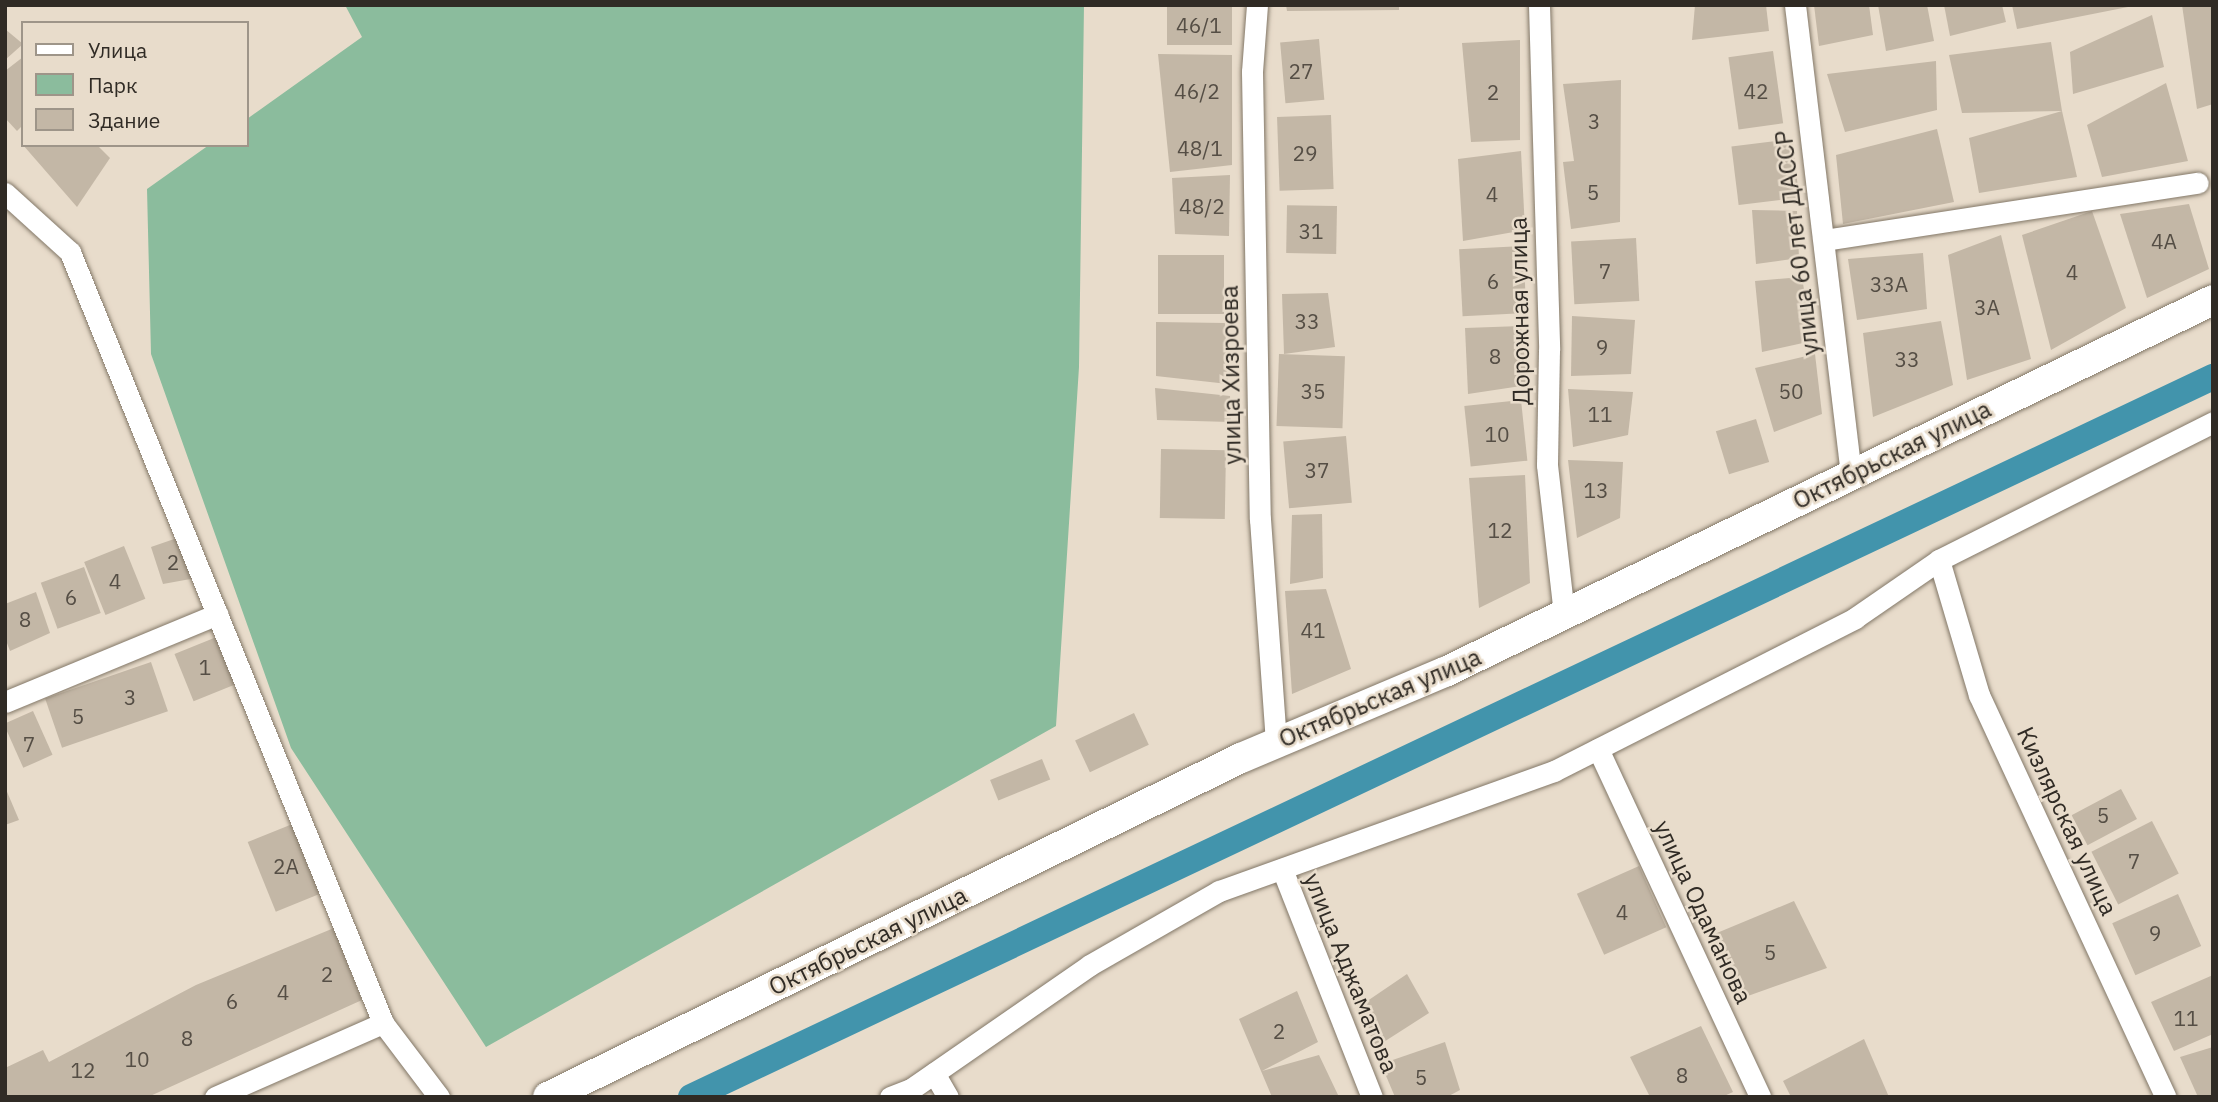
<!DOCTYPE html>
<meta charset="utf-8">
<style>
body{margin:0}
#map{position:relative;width:2218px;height:1102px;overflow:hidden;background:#e8dccb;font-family:"IBM Plex Sans",sans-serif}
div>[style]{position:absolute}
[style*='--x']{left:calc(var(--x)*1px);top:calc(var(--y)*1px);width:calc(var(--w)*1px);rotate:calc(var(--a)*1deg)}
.green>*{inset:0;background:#8bbc9d}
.canal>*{height:26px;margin:-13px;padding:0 13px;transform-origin:13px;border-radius:13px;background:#4294ac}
.building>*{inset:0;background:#c3b7a6;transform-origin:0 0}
.roads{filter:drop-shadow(0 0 2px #827767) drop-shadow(0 0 2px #827767)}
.street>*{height:21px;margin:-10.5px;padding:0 10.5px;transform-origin:10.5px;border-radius:10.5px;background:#fff}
.secondary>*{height:30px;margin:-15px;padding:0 15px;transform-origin:15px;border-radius:15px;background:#fff}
span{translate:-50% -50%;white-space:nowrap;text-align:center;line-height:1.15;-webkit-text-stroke:5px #e8dccb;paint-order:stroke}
.number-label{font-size:21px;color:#554e45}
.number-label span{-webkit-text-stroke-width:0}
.street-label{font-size:24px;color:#302b25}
.frame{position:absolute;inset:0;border:7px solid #302b25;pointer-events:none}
.legend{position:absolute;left:21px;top:21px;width:228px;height:126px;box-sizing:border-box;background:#e8dccb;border:2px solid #9e9589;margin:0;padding:9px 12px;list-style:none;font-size:21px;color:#302b25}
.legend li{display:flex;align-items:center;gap:14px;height:35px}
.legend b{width:35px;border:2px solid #9e9589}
</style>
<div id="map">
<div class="green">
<div style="clip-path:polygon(345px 5px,1084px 5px,1079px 367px,1056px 726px,486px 1047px,291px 748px,151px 354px,147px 189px,209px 145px,247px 145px,247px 119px,362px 37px)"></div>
</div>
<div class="canal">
<div style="--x:691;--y:1097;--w:1684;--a:-25.32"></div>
</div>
<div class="building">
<div style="left:1167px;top:5px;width:65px;height:40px"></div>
<div style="clip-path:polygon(1286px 5px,1399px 5px,1399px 10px,1287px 11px)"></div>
<div style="clip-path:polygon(1695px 5px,1766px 5px,1769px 31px,1692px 40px)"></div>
<div style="clip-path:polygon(1814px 5px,1869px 5px,1873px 35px,1819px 46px)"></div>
<div style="clip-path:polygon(1878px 5px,1927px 5px,1934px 41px,1886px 51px)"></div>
<div style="clip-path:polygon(1944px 5px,2002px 5px,2006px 22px,1950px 36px)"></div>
<div style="clip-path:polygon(2012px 5px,2133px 5px,2133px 6px,2017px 29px)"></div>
<div style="clip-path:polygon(2182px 5px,2213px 5px,2213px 104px,2197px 109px)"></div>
<div style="clip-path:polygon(2152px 15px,2164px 67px,2073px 94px,2070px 52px)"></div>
<div style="clip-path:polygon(5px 29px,23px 44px,5px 60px)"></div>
<div style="left:1319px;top:39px;width:61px;height:39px;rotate:85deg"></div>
<div style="clip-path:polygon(1520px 40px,1520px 140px,1471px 142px,1462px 43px)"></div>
<div style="clip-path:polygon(2051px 42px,2062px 111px,1962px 113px,1949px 55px)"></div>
<div style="left:1773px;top:51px;width:73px;height:45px;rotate:82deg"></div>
<div style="clip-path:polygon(1158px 54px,1232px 55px,1232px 165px,1170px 172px)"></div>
<div style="clip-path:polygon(23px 57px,23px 125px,17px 131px,5px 118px,5px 71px)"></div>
<div style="clip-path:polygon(1936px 61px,1937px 110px,1845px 132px,1827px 74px)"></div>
<div style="clip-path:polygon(1621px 80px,1620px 222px,1571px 229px,1563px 162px,1574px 161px,1563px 84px)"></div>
<div style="clip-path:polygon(2166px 83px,2188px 161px,2102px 177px,2087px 125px)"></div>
<div style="clip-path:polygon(2062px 111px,2077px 177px,1979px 193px,1969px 138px)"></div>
<div style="left:1331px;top:115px;width:74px;height:54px;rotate:88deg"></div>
<div style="clip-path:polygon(1937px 129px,1954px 202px,1843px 224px,1836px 155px)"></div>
<div style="left:1792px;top:139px;width:59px;height:61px;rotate:83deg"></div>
<div style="clip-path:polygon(23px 145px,97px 145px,110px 158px,77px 207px)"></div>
<div style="clip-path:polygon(1521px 151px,1525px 230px,1463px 241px,1458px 159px)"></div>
<div style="clip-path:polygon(1230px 175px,1229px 236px,1175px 234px,1172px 178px)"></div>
<div style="clip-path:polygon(2189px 204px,2209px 269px,2147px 298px,2120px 214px)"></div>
<div style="left:1337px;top:206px;width:48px;height:50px;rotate:91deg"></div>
<div style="clip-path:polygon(1752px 210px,1797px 211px,1799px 258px,1756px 264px)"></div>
<div style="clip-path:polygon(2092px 211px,2126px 308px,2051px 350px,2022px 235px)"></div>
<div style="clip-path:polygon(2001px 235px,2031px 359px,1967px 380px,1948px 255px)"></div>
<div style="left:1636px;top:238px;width:63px;height:65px;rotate:87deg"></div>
<div style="left:1523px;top:246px;width:67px;height:64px;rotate:87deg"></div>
<div style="clip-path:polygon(1923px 253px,1927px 309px,1857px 320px,1848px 259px)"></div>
<div style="left:1158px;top:255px;width:66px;height:59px"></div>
<div style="clip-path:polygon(1802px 277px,1812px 341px,1762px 352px,1755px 281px)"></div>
<div style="clip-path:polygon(1328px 293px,1335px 347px,1284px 354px,1282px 294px)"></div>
<div style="clip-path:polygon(1572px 316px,1635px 320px,1631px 374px,1571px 376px)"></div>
<div style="clip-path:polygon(1941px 321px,1953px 385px,1873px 417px,1863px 333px)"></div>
<div style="clip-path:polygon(1156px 322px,1225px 323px,1228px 384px,1156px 376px)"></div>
<div style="clip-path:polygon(1521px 326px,1528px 385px,1468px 394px,1465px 328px)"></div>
<div style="left:1279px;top:354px;width:66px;height:72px;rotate:2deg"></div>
<div style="clip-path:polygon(1815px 354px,1822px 414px,1774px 432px,1755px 368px)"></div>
<div style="clip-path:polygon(1155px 388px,1230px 396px,1231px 422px,1157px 420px)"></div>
<div style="clip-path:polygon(1568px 389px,1633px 392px,1628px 435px,1573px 447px)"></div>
<div style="left:1521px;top:400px;width:61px;height:57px;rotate:84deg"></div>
<div style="left:1756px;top:419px;width:45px;height:42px;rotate:73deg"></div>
<div style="left:1346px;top:436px;width:67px;height:63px;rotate:85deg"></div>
<div style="left:1161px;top:449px;width:65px;height:69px;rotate:1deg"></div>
<div style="clip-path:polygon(1568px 460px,1623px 462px,1620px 518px,1577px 538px)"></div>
<div style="clip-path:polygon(1525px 475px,1530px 583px,1479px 608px,1469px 478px)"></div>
<div style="clip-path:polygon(1322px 514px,1323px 578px,1290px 584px,1292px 515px)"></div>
<div style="clip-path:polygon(180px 537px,196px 578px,163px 584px,151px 547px)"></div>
<div style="left:124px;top:546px;width:57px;height:43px;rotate:68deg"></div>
<div style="left:84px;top:567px;width:49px;height:46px;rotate:70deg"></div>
<div style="clip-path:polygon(1326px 589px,1351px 669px,1292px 694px,1285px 591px)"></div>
<div style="clip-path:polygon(36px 592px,50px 633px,10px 651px,5px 638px,5px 604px)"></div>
<div style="left:219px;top:636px;width:51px;height:48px;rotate:68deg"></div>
<div style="left:151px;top:662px;width:52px;height:112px;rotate:71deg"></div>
<div style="left:33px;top:711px;width:48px;height:32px;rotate:66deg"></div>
<div style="left:1134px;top:713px;width:35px;height:65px;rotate:65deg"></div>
<div style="left:1042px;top:759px;width:22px;height:56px;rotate:68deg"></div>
<div style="clip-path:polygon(5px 787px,19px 820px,5px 825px)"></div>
<div style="left:2121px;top:789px;width:34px;height:56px;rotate:62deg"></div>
<div style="left:2152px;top:821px;width:59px;height:68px;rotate:63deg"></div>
<div style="left:295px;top:823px;width:75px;height:51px;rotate:68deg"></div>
<div style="left:1639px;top:866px;width:67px;height:68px;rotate:66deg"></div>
<div style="left:2178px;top:894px;width:57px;height:72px;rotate:66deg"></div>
<div style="clip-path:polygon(1794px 901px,1827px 968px,1745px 997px,1712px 935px)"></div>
<div style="clip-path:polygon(334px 928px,362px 1000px,148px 1097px,5px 1097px,5px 1068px,43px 1050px,49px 1062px,196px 985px)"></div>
<div style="clip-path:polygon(1407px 974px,1429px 1013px,1376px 1047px,1357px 1008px)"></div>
<div style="clip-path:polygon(2213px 975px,2213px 1034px,2174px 1051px,2151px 1002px)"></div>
<div style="clip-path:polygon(1297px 991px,1318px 1042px,1262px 1071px,1319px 1055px,1339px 1097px,1272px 1097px,1239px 1019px)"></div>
<div style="clip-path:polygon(1701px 1026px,1733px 1092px,1722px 1097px,1650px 1097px,1630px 1057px)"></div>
<div style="clip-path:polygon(1864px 1039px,1889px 1097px,1791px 1097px,1783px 1081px)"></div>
<div style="clip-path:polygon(1445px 1042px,1460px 1090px,1447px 1097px,1395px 1097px,1381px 1064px)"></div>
<div style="clip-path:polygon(2213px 1047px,2213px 1097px,2198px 1097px,2180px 1057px)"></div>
</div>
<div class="roads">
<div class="street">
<div style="--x:1257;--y:5;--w:67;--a:94.3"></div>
<div style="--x:1252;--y:72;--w:447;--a:89"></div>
<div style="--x:1260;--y:519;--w:225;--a:85.9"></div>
<div style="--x:1539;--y:5;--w:345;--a:88.3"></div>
<div style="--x:1549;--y:350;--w:115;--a:91"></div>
<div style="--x:1547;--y:465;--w:150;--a:83.5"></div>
<div style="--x:1795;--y:5;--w:474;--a:83.2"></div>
<div style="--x:5;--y:193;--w:88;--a:42.2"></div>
<div style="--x:70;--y:252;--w:832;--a:67.9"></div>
<div style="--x:383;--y:1023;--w:93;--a:52.9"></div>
<div style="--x:1824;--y:240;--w:378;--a:-8.7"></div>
<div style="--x:1939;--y:560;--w:141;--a:73.5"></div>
<div style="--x:1979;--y:695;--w:443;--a:65.1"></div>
<div style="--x:5;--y:702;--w:230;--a:-22.5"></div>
<div style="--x:1598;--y:749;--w:384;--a:65"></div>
<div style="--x:1282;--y:869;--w:245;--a:68.5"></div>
<div style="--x:934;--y:1073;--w:28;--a:60"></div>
<div style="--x:215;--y:1097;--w:184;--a:-23.8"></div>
<div style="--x:890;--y:1097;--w:22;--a:-21"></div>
<div style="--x:911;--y:1089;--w:218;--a:-34.7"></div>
<div style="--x:1090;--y:965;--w:149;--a:-29.8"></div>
<div style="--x:1219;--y:891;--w:356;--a:-19.7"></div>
<div style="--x:1554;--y:771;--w:338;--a:-26.9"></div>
<div style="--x:1855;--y:618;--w:102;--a:-34.6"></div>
<div style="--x:1939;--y:560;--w:307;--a:-26.7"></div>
</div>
<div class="secondary">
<div style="--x:548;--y:1097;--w:771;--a:-26.07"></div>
<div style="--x:1241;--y:758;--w:221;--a:-22.9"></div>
<div style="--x:1445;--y:672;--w:853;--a:-25.84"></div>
</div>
</div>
<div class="number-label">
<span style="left:1199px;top:25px">46/1</span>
<span style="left:1301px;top:71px">27</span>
<span style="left:1197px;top:91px">46/2</span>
<span style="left:1756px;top:91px">42</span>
<span style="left:1493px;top:92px">2</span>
<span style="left:1594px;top:121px">3</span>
<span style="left:1200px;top:148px">48/1</span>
<span style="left:1305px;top:153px">29</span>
<span style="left:1593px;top:192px">5</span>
<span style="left:1492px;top:194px">4</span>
<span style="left:1202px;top:206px">48/2</span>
<span style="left:1311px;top:231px">31</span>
<span style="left:2164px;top:241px">4А</span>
<span style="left:1605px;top:271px">7</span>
<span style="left:2072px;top:272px">4</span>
<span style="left:1493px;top:281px">6</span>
<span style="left:1889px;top:284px">33А</span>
<span style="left:1987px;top:307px">3А</span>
<span style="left:1307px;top:321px">33</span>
<span style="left:1602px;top:347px">9</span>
<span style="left:1495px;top:356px">8</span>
<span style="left:1907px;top:359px">33</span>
<span style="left:1313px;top:391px">35</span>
<span style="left:1791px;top:391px">50</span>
<span style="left:1600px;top:414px">11</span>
<span style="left:1497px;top:434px">10</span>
<span style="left:1317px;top:470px">37</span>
<span style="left:1596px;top:490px">13</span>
<span style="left:1500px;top:530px">12</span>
<span style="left:173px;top:562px">2</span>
<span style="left:115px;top:581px">4</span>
<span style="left:71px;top:597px">6</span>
<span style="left:25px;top:619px">8</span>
<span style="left:1313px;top:630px">41</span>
<span style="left:205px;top:667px">1</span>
<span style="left:130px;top:697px">3</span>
<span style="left:78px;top:716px">5</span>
<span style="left:29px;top:744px">7</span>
<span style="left:2103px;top:815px">5</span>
<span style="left:2134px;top:861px">7</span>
<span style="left:286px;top:866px">2А</span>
<span style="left:1622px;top:912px">4</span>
<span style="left:2155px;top:933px">9</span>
<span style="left:1770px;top:952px">5</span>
<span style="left:327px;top:974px">2</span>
<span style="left:283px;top:992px">4</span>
<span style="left:232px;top:1001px">6</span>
<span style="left:2186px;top:1018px">11</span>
<span style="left:1279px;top:1031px">2</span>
<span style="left:187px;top:1038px">8</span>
<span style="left:137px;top:1059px">10</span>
<span style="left:83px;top:1070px">12</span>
<span style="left:1682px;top:1075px">8</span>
<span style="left:1421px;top:1077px">5</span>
</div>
<div class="street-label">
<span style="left:1797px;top:243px;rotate:-97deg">улица 60 лет ДАССР</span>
<span style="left:1520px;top:311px;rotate:-91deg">Дорожная улица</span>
<span style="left:1231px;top:375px;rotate:-91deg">улица Хизроева</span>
<span style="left:1892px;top:455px;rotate:-26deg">Октябрьская улица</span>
<span style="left:1380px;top:698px;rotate:-23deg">Октябрьская улица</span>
<span style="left:2067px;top:821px;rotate:65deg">Кизлярская улица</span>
<span style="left:1703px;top:912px;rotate:65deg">улица Одаманова</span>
<span style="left:868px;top:941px;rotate:-26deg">Октябрьская улица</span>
<span style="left:1351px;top:973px;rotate:68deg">улица Аджаматова</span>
</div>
<div class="frame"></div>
<ul class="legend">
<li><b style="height:9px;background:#fff"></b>Улица</li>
<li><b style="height:19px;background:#8bbc9d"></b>Парк</li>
<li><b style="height:19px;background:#c3b7a6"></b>Здание</li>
</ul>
</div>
